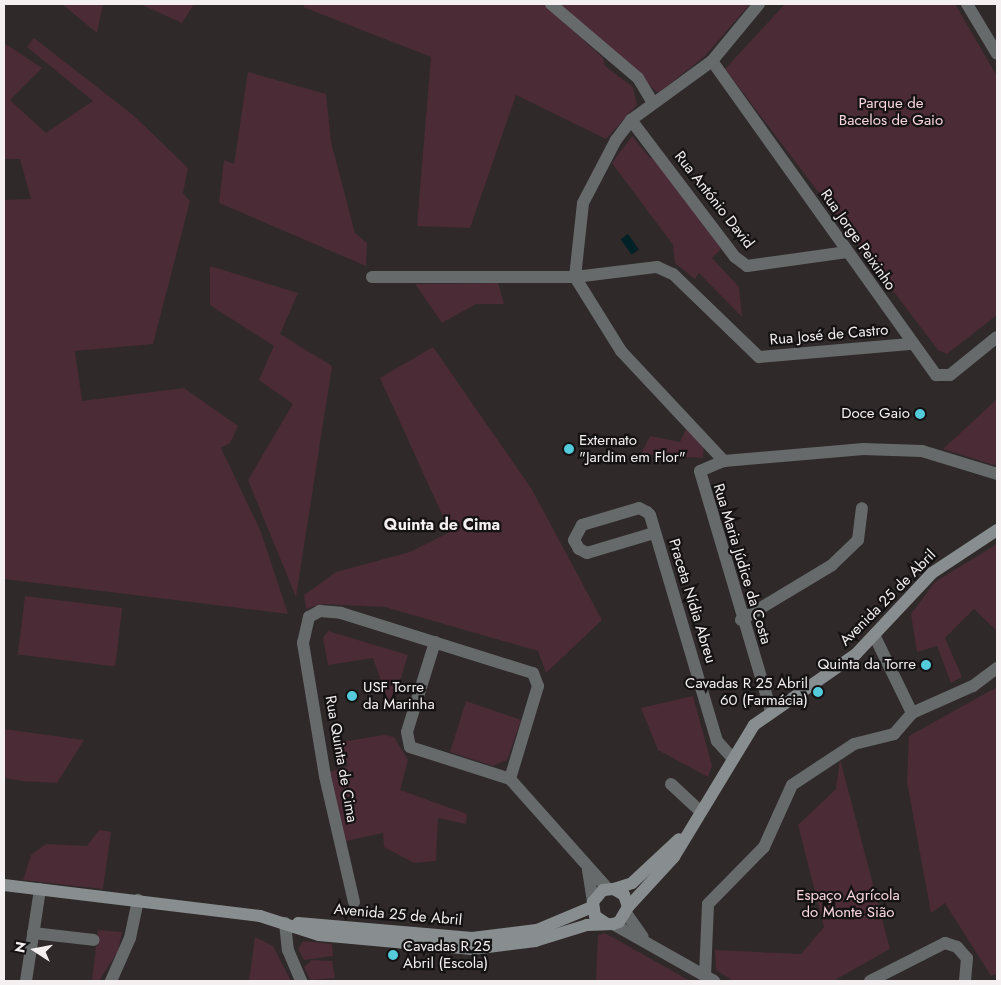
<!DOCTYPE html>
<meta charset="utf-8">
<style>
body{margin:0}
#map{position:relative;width:1001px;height:985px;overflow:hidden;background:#2f292a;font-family:Jost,sans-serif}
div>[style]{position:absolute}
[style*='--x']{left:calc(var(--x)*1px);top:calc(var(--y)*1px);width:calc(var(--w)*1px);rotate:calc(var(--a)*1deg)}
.green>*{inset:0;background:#4b2b35;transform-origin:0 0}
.water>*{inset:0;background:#002126;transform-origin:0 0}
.minor>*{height:12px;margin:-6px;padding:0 6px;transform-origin:6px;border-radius:6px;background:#666a6b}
.secondary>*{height:12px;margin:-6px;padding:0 6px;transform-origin:6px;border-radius:6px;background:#888e8f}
.dots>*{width:14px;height:14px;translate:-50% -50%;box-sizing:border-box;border:2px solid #151213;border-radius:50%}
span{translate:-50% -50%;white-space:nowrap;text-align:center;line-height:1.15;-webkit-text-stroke:4.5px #151213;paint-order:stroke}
.park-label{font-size:15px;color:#f9d7e0}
.street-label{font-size:15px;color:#f4eff0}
.poi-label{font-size:15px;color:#f4eff0}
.right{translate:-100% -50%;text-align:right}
.left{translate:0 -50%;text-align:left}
.neighbourhood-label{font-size:16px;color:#f4eff0;font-weight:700}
.frame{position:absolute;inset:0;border:5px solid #f4eff0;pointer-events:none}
.north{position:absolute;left:10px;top:925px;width:50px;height:50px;-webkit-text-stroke:4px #151213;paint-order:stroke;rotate:281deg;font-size:14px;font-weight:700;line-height:20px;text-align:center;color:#f4eff0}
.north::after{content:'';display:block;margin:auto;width:18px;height:22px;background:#f4eff0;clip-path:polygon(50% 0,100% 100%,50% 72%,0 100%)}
</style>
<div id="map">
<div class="green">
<div style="clip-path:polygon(62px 4px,103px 4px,97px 33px)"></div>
<div style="clip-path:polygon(140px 4px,194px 4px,182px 23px)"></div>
<div style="clip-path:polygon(305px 4px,544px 4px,603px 58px,605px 66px,633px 87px,637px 105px,606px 139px,516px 95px,470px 228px,417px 226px,431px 57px,303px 7px)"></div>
<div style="clip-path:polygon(556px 4px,750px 4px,704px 57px,658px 93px)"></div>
<div style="clip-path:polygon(785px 4px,955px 4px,997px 76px,997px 315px,947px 354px,938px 350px,725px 69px)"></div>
<div style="clip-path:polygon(34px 38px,133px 115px,188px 168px,183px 193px,190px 201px,153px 344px,75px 351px,82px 401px,184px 388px,238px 426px,230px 443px,221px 448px,261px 532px,288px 614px,4px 579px,4px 200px,31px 199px,20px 159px,4px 159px,4px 43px,42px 68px,10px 100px,46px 133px,93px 101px,27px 47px)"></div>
<div style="clip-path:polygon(248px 72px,326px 94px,331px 142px,355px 233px,367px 243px,366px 266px,219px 203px,224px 160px,234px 164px)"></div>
<div style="clip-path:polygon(632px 136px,650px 158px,654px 157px,721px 249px,712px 258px,739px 287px,742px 317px,699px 273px,695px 279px,675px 263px,673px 245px,612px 163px)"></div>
<div style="clip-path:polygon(210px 266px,298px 293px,280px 334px,332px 366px,296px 597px,248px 480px,293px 404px,259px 380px,274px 346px,210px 305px)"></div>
<div style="clip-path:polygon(498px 283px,504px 304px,476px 304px,442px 323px,415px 284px)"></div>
<div style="clip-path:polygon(433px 347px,531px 488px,602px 620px,546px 673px,538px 651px,385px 607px,322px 604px,306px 609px,304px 595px,336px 572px,410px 552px,450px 532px,380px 378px)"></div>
<div style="clip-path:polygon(997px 399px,997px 466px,943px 449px)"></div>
<div style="clip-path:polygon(687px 427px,704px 442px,703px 458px,641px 454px,650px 436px,680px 442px)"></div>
<div style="clip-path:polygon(997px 544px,997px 631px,974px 609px,945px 638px,962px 677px,951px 683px,937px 646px,917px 652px,911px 614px,935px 582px)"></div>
<div style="left:25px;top:596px;width:98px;height:59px;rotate:7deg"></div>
<div style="clip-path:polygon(328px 631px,408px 655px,391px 710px,373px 658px,328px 665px,323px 638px)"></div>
<div style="clip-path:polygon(997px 687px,997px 974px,991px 976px,945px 903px,931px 913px,907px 782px,909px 736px)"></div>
<div style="clip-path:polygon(693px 696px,712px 766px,708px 777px,658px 750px,641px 708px)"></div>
<div style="clip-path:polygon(466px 701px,521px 720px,507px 760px,493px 766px,450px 752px)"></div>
<div style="clip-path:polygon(4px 729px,84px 740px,57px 783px,22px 781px,4px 778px)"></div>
<div style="clip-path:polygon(384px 735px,394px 737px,408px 760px,400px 790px,467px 814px,466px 824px,438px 818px,436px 861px,414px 863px,384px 847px,383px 833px,346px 841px,329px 772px,348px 766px,341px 742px)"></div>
<div style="clip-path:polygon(840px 759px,890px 949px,833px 981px,734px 981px,716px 970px,715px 950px,801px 954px,824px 927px,798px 825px,836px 789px)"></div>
<div style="clip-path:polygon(99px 830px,111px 832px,103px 889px,23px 880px,31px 855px,46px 844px,87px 846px)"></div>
<div style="clip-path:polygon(98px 930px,122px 932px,118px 951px,99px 981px,92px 981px)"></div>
<div style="clip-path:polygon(605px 933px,690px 981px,596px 981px,598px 935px)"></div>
<div style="clip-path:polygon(255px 937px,273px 946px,291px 981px,249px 981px)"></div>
<div style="clip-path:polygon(303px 941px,332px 944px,333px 956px,304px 960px,298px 949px)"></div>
<div style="clip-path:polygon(312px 960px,332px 961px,335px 978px,310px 980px,304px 967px)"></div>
</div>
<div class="water">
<div style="left:628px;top:234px;width:19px;height:9px;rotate:55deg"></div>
</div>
<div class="minor">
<div style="--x:551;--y:4;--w:114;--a:40.4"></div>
<div style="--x:638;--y:78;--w:29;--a:59"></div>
<div style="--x:967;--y:4;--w:58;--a:59"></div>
<div style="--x:712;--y:61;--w:386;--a:54.5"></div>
<div style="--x:936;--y:375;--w:14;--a:0"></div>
<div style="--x:950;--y:375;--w:60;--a:-39"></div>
<div style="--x:631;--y:120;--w:172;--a:52.8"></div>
<div style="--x:735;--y:257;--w:15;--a:37"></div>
<div style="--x:747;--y:266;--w:101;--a:-8"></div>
<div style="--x:372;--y:277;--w:203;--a:0"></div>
<div style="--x:575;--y:277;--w:83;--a:-7"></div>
<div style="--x:657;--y:267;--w:17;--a:24"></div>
<div style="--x:673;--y:274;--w:120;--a:44"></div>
<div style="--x:759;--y:357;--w:154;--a:-4.9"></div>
<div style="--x:575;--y:277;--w:74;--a:-83.8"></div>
<div style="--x:583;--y:203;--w:71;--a:-62.4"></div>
<div style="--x:616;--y:140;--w:25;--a:-53"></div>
<div style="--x:631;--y:120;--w:100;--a:-36.1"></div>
<div style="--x:712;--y:61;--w:74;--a:-50.5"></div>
<div style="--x:575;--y:277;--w:87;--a:58.1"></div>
<div style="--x:621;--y:351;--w:151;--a:46.9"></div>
<div style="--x:654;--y:533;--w:70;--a:163.4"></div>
<div style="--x:587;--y:553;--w:9;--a:-153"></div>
<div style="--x:579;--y:549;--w:10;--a:-119"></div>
<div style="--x:574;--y:540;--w:17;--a:-62"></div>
<div style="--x:582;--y:525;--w:59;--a:-16.6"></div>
<div style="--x:639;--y:508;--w:9;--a:27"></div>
<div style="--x:647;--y:512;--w:4;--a:45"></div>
<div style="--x:650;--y:515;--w:236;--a:73.5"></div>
<div style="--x:717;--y:741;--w:24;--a:48"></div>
<div style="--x:741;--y:620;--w:106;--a:-31.1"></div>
<div style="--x:832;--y:565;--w:36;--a:-44"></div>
<div style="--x:858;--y:540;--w:32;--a:-83"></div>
<div style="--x:875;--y:637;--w:85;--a:64"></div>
<div style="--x:435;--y:642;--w:94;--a:107.3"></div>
<div style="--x:407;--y:732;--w:15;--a:79"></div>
<div style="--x:410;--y:747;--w:105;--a:17.7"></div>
<div style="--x:510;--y:779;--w:147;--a:48.3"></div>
<div style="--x:771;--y:711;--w:250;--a:-106.5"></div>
<div style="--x:700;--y:471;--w:26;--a:-23"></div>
<div style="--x:724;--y:461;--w:140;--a:-4.9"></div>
<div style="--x:863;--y:449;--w:59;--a:1.9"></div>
<div style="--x:922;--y:451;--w:78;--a:17"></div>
<div style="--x:912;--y:713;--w:67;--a:-23.9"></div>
<div style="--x:973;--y:686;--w:30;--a:-37"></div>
<div style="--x:671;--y:784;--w:41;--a:43"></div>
<div style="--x:588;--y:870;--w:32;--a:81"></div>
<div style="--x:354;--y:902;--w:129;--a:-103"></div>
<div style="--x:325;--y:776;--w:135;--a:-99.4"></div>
<div style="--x:303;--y:643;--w:27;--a:-77"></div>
<div style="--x:309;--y:617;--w:13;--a:-29"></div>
<div style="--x:320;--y:611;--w:21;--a:5"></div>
<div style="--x:341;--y:613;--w:201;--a:17.4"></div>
<div style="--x:533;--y:673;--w:14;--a:69"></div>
<div style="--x:538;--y:686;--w:97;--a:106.8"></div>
<div style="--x:626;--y:913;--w:29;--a:55"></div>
<div style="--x:285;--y:923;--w:27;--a:84"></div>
<div style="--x:288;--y:950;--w:34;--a:67"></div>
<div style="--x:613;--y:924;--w:116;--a:29.4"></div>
<div style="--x:33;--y:933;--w:61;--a:6.5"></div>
<div style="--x:705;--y:976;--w:72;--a:-87.6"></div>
<div style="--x:708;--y:904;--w:80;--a:-45.5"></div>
<div style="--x:764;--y:847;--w:68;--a:-65.7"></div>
<div style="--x:792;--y:785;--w:74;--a:-33.5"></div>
<div style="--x:854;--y:744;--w:41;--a:-14"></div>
<div style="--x:894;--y:734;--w:28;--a:-49"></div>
<div style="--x:26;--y:981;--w:93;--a:-81.3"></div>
<div style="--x:111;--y:981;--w:47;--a:-66.2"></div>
<div style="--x:130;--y:938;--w:39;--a:-78"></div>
<div style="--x:870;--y:981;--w:84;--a:-26.9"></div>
<div style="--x:945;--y:943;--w:13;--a:18"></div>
<div style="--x:957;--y:947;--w:15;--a:48"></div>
<div style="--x:967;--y:958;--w:23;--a:95"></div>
</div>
<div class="secondary">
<div style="--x:4;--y:885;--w:258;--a:6.9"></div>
<div style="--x:260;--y:916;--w:62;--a:17.9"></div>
<div style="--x:319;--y:935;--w:154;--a:5.2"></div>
<div style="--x:472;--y:949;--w:64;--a:-7.2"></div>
<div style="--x:535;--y:941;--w:54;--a:-17.1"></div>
<div style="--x:587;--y:925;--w:26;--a:-2"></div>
<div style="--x:613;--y:924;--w:6;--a:-18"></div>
<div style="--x:619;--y:922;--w:17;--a:-59"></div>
<div style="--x:628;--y:907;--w:13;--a:-108"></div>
<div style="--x:624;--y:895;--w:12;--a:-149"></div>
<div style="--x:614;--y:889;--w:11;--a:175"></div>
<div style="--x:603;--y:890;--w:16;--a:130"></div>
<div style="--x:593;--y:902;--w:14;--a:82"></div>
<div style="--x:595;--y:916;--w:14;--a:34"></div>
<div style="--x:614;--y:889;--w:19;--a:-18"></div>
<div style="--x:632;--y:883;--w:64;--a:-43.1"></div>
<div style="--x:628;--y:907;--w:68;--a:-47.4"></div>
<div style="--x:674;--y:857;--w:154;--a:-58.8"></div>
<div style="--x:754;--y:725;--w:124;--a:-34.8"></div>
<div style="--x:856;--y:654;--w:111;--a:-46.8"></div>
<div style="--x:932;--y:573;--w:78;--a:-33.5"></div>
<div style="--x:298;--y:923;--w:175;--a:4.9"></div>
<div style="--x:472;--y:938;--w:65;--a:-7"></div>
<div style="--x:537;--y:930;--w:60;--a:-22.7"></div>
</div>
<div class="dots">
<div style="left:920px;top:414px;background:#53cbdb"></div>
<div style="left:569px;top:449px;background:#53cbdb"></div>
<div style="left:926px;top:665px;background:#53cbdb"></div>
<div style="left:818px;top:692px;background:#53cbdb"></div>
<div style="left:352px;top:696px;background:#53cbdb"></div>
<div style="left:393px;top:955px;background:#53cbdb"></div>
</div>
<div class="park-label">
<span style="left:891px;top:112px">Parque de<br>Bacelos de Gaio</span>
<span style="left:848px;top:904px">Espaço Agrícola<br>do Monte Sião</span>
</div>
<div class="street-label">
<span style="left:714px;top:200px;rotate:52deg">Rua António David</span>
<span style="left:858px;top:240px;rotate:55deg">Rua Jorge Peixinho</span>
<span style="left:829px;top:335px;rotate:-5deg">Rua José de Castro</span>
<span style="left:742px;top:564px;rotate:73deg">Rua Maria Júdice da Costa</span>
<span style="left:888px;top:598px;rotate:-45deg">Avenida 25 de Abril</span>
<span style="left:692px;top:601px;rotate:73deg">Praceta Nídia Abreu</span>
<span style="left:341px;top:759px;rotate:80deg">Rua Quinta de Cima</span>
<span style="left:398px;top:915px;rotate:5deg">Avenida 25 de Abril</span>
</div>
<div class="poi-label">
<span class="right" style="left:910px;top:414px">Doce Gaio</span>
<span class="left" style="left:579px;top:449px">Externato<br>"Jardim em Flor"</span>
<span class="right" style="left:916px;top:665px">Quinta da Torre</span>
<span class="right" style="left:808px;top:692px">Cavadas R 25 Abril<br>60 (Farmácia)</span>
<span class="left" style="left:363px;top:696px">USF Torre<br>da Marinha</span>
<span class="left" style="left:403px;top:955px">Cavadas R 25<br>Abril (Escola)</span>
</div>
<div class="neighbourhood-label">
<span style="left:442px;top:525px">Quinta de Cima</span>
</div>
<div class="frame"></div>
<div class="north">N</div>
</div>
